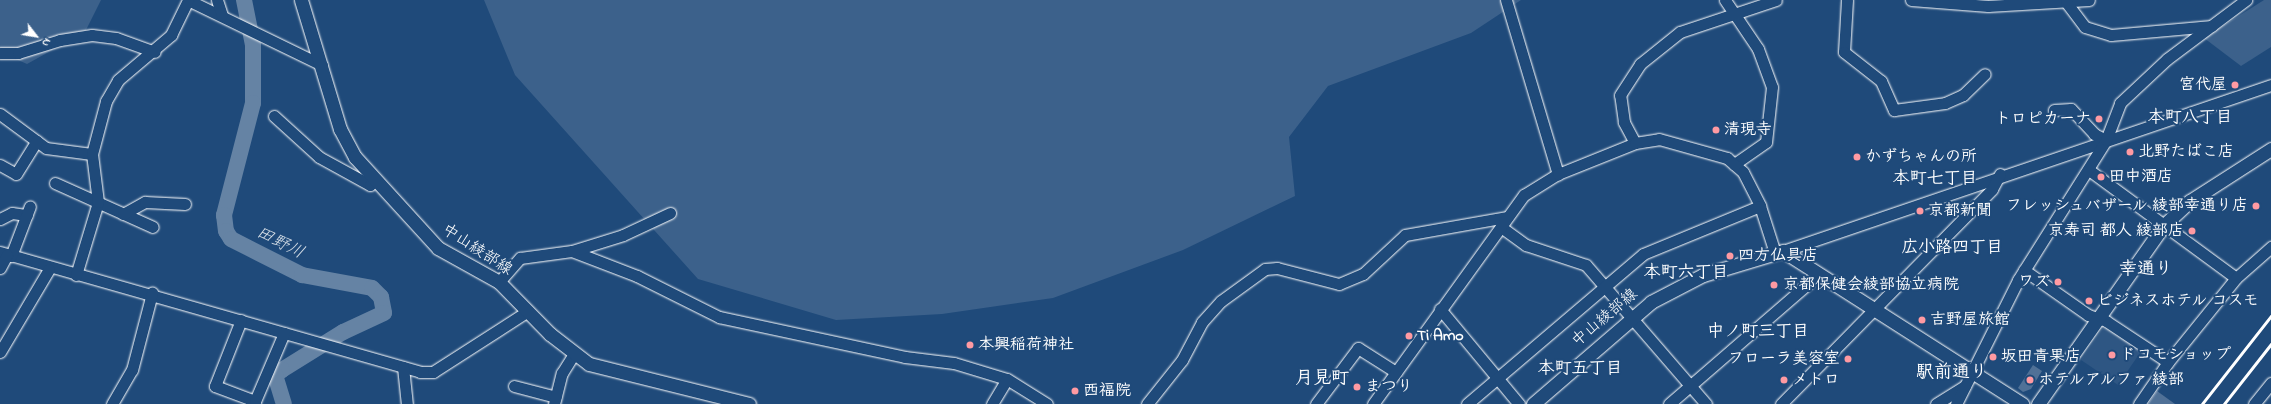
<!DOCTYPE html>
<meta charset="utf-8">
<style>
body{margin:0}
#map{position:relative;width:2271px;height:404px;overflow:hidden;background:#1f4a7a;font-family:"Indie Flower","Klee One",sans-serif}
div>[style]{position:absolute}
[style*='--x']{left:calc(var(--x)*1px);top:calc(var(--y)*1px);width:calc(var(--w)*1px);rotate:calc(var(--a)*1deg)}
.built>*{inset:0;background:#2e5683}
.green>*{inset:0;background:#3c618b}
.river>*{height:16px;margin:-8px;padding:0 8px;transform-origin:8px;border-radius:8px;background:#6583a4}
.building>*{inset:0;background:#507197}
.roads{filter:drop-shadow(0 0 1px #fff) drop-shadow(0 0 1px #fff)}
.minor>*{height:11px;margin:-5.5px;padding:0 5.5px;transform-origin:5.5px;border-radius:5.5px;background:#1f4a7a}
.major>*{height:13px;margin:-6.5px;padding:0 6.5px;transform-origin:6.5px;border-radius:6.5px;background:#1f4a7a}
.rail>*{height:2.5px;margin:-1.25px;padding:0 1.25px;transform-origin:1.25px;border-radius:1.25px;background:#fff}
.dots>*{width:11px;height:11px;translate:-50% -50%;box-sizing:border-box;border:2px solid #1f4a7a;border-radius:50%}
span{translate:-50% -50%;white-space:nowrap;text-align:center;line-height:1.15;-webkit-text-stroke:4px #1f4a7a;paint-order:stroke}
.poi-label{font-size:16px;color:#fff;font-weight:700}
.right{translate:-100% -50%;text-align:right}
.left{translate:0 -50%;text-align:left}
.street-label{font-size:16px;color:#fff}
.neighbourhood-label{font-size:17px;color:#fff;font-weight:700}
.water-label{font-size:17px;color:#d8e0e8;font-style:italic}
.quarter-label{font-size:18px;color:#fff;font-weight:700}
.north{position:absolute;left:16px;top:16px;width:40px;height:40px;-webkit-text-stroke:3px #1f4a7a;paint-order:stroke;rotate:121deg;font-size:11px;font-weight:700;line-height:16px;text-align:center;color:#fff}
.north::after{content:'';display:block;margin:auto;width:14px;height:18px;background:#fff;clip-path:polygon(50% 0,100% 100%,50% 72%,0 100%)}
</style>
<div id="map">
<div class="built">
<div style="clip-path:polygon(2110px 327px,2142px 350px,2118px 385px,2081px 360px,2102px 329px)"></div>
</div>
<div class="green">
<div style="clip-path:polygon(0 0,101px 0,85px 32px,27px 64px,0 52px)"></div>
<div style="clip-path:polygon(484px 0,1521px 0,1471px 33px,1328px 86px,1289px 137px,1295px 196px,1183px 250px,1053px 298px,942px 314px,836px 320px,698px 279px,515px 75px)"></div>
<div style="clip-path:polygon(2264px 0,2271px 0,2271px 47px,2241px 66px,2204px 38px)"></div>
</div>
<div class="river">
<div style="--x:244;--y:0;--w:46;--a:78.7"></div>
<div style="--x:253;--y:45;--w:58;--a:90"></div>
<div style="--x:253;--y:103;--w:116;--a:104.5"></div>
<div style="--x:224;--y:215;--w:16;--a:83"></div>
<div style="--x:226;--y:231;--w:9;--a:58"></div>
<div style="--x:231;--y:239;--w:80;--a:26.9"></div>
<div style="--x:302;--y:275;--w:71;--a:10.5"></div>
<div style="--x:372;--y:288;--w:13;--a:45"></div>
<div style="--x:381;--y:297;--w:16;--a:79"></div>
<div style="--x:384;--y:313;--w:45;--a:155.1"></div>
<div style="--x:343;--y:332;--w:72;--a:148.1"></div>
<div style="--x:282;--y:370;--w:9;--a:144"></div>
<div style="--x:275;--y:375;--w:30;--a:73"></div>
</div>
<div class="building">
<div style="clip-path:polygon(2033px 365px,2042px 371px,2031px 389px,2023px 392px,2018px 388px)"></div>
<div style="clip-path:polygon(2157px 391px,2175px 404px,2148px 404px)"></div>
</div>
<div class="roads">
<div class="minor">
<div style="--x:188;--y:0;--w:149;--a:25.9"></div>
<div style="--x:217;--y:0;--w:16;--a:72"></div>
<div style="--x:1506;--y:0;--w:182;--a:73.4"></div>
<div style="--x:1725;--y:0;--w:59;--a:56"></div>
<div style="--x:1758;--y:49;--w:40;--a:69.8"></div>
<div style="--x:1772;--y:87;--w:55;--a:96.2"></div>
<div style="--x:1766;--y:142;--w:39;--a:145"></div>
<div style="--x:1847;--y:0;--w:52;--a:93.3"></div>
<div style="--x:1844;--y:52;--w:47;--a:38.1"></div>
<div style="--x:1881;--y:81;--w:32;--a:66"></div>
<div style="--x:1894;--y:110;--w:51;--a:-7.8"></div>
<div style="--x:1945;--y:103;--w:20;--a:-24"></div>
<div style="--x:1963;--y:95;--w:30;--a:-44"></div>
<div style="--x:1911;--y:0;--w:77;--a:4.5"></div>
<div style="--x:1988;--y:6;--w:101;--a:-3.4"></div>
<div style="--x:2066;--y:2;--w:31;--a:53"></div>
<div style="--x:2085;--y:27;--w:27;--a:17"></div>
<div style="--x:2111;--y:35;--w:101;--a:-5.1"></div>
<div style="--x:0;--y:53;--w:18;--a:0"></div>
<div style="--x:18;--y:53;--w:44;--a:-17.2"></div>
<div style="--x:60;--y:40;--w:32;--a:-9"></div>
<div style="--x:92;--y:35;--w:24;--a:7"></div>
<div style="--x:116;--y:38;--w:41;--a:19.7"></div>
<div style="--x:2054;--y:110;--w:17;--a:-3"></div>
<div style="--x:2071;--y:109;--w:34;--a:47"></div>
<div style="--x:2094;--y:134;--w:13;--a:27"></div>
<div style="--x:0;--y:114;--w:57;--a:36.5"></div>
<div style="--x:46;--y:148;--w:46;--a:7.4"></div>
<div style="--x:274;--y:116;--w:61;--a:42.3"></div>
<div style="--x:319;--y:157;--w:58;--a:28.8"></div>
<div style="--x:370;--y:185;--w:6;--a:-51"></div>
<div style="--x:1635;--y:143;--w:24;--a:-118"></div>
<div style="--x:1624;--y:122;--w:27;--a:-98"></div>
<div style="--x:1620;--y:95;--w:37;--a:-57"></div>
<div style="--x:1640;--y:64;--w:51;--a:-38.7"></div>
<div style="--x:1680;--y:32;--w:101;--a:-18.4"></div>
<div style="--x:0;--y:165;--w:18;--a:29"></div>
<div style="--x:16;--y:174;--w:39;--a:-58"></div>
<div style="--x:2089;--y:170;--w:182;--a:36.3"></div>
<div style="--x:55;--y:183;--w:107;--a:24.2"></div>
<div style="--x:123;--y:214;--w:25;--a:-29"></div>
<div style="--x:145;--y:202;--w:40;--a:2.9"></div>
<div style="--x:0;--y:219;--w:13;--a:-27"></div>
<div style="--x:12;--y:213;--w:15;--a:8"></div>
<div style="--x:1501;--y:227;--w:31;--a:36"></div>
<div style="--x:1526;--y:245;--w:63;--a:18.4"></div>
<div style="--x:1586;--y:265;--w:184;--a:49.2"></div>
<div style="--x:572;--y:251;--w:70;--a:21"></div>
<div style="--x:637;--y:276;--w:92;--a:26.6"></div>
<div style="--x:719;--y:317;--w:190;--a:12.1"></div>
<div style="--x:905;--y:357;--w:49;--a:7"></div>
<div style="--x:954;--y:363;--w:55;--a:16.8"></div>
<div style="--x:1007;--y:379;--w:47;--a:32"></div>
<div style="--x:1783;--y:251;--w:515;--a:-18.79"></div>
<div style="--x:0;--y:252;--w:437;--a:15.9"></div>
<div style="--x:420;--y:372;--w:13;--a:0"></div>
<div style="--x:433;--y:372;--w:113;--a:-32.7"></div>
<div style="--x:11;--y:256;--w:53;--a:-69.2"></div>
<div style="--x:0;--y:268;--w:15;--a:-62"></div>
<div style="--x:2024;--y:270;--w:78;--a:35.1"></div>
<div style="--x:2088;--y:315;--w:19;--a:18"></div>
<div style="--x:2106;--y:321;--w:74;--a:33.5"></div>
<div style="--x:76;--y:275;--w:76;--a:-73.2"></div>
<div style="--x:98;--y:202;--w:48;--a:-97.1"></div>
<div style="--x:92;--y:154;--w:55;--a:-75.2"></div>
<div style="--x:106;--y:101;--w:24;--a:-60"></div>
<div style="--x:118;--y:80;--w:70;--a:-40.3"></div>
<div style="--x:171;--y:35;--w:39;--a:-64"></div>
<div style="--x:499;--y:282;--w:32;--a:-49"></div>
<div style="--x:520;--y:258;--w:52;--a:-7.7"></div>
<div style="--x:572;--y:251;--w:53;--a:-17.4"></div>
<div style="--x:623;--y:235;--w:52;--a:-25.1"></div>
<div style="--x:1440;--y:309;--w:124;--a:50.3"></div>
<div style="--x:241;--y:320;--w:71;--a:111.5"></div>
<div style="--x:215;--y:386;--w:43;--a:20.6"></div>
<div style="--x:255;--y:401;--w:74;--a:-66.9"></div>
<div style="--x:0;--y:352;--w:96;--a:-59.4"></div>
<div style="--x:403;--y:367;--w:37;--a:84"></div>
<div style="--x:514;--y:386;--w:43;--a:14.7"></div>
<div style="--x:112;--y:404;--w:39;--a:-60"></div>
<div style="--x:132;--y:370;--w:80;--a:-75.4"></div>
<div style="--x:554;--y:404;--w:32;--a:-76"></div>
<div style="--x:562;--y:373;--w:22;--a:-58"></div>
<div style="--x:992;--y:404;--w:29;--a:-59"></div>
<div style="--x:1147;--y:404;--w:56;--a:-51.5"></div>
<div style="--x:1182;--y:360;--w:43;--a:-62.2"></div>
<div style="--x:1202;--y:322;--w:28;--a:-48"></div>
<div style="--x:1221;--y:301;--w:54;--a:-36"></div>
<div style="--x:1265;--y:269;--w:12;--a:-5"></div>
<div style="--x:1277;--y:268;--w:64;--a:14.5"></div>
<div style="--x:1339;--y:284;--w:26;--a:-23"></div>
<div style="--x:1363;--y:274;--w:57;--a:-42.9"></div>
<div style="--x:1405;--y:235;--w:104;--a:-10"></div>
<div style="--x:1316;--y:404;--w:70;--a:-53.1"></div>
<div style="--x:1358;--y:348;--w:45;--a:32.3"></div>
<div style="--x:1373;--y:404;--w:258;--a:-54.2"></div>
<div style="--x:1524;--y:195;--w:40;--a:-32"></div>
<div style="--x:1558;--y:174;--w:83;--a:-21.9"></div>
<div style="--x:1635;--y:143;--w:24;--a:-9"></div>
<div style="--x:1659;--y:139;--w:71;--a:15.6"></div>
<div style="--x:1727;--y:158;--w:21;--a:41"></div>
<div style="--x:1743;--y:172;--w:38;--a:63"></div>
<div style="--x:1760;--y:206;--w:49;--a:72.3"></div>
<div style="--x:1467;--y:404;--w:231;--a:-40.4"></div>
<div style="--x:1643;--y:254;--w:126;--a:-22.3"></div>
<div style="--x:1669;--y:404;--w:198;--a:-40.9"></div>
<div style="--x:1781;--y:404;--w:301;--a:-45.5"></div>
<div style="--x:1992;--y:189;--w:17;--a:-62"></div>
<div style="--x:1936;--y:404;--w:34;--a:-32"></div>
<div style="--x:1956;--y:404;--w:139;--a:-63.4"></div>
<div style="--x:2018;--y:280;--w:165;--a:-57.8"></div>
<div style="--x:2106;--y:140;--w:40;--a:-69"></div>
<div style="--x:2120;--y:103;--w:64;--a:-43.1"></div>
<div style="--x:2167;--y:59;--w:99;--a:-36.8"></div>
<div style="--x:2139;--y:404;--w:51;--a:-55.4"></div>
<div style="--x:2168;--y:362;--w:108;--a:-51"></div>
<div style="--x:2236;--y:278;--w:47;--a:-41.5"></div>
<div style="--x:2254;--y:404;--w:27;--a:-51"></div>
</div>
<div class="major">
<div style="--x:301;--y:0;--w:135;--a:73.2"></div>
<div style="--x:340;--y:129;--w:32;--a:62"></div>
<div style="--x:355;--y:157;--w:123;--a:47.6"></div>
<div style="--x:438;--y:248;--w:70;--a:29.1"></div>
<div style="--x:499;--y:282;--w:73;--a:45.6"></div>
<div style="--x:550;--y:334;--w:49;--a:37.6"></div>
<div style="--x:589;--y:364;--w:165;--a:14"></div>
<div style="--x:1533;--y:404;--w:156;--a:-40.8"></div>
<div style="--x:1651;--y:302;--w:59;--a:-27.4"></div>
<div style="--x:1703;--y:275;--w:84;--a:-16.7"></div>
<div style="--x:1783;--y:251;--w:284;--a:32.6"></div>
<div style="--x:2038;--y:404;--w:218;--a:-54.9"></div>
<div style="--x:2163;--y:226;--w:37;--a:-43"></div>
<div style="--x:2190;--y:201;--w:96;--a:-32.7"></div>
</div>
</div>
<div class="rail">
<div style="--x:2202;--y:404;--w:112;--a:-51.9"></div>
<div style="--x:2224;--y:404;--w:76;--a:-51.9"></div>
</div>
<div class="dots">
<div style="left:2235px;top:85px;background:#ff9aa2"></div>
<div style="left:2099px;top:119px;background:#ff9aa2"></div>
<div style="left:1716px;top:130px;background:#ff9aa2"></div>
<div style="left:2130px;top:152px;background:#ff9aa2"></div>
<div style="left:1857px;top:157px;background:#ff9aa2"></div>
<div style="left:2101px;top:177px;background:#ff9aa2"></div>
<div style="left:2256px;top:206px;background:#ff9aa2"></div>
<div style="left:1920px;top:211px;background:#ff9aa2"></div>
<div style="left:2192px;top:231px;background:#ff9aa2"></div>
<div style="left:1730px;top:256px;background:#ff9aa2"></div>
<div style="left:2058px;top:282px;background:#ff9aa2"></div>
<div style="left:1774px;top:285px;background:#ff9aa2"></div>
<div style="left:2089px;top:301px;background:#ff9aa2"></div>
<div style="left:1922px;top:320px;background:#ff9aa2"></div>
<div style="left:1409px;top:336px;background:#ff9aa2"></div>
<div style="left:970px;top:345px;background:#ff9aa2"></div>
<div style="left:2112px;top:355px;background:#ff9aa2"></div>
<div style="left:1993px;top:357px;background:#ff9aa2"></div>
<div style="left:1848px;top:359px;background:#ff9aa2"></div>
<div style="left:1784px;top:380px;background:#ff9aa2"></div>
<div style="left:2030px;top:380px;background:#ff9aa2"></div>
<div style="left:1357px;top:387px;background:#ff9aa2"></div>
<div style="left:1075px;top:391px;background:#ff9aa2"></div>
</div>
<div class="poi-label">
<span class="right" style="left:2227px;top:85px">宮代屋</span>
<span class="right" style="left:2091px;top:119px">トロピカーナ</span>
<span class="left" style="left:1724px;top:130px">清現寺</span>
<span class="left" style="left:2138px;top:152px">北野たばこ店</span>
<span class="left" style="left:1865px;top:157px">かずちゃんの所</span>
<span class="left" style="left:2109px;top:177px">田中酒店</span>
<span class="right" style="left:2248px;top:206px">フレッシュバザール 綾部幸通り店</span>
<span class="left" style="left:1928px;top:211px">京都新聞</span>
<span class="right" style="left:2184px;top:231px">京寿司 都人 綾部店</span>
<span class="left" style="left:1738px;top:256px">四方仏具店</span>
<span class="right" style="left:2050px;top:282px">ワズ</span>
<span class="left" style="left:1783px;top:285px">京都保健会綾部協立病院</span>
<span class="left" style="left:2097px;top:301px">ビジネスホテル コスモ</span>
<span class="left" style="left:1930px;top:320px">吉野屋旅館</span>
<span class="left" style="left:1417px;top:336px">Ti Amo</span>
<span class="left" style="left:978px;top:345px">本興稲荷神社</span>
<span class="left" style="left:2120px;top:355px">ドコモショップ</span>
<span class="left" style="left:2001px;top:357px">坂田青果店</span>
<span class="right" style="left:1840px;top:359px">フローラ美容室</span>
<span class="left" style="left:1792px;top:380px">メトロ</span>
<span class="left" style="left:2038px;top:380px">ホテルアルファ 綾部</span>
<span class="left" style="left:1365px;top:387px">まつり</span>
<span class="left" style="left:1083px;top:391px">西福院</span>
</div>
<div class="street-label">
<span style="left:477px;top:250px;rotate:33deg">中山綾部線</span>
<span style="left:1605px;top:318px;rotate:-40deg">中山綾部線</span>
</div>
<div class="neighbourhood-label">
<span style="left:2190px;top:118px">本町八丁目</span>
<span style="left:1935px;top:179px">本町七丁目</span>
<span style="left:1952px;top:248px">広小路四丁目</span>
<span style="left:1686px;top:273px">本町六丁目</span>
<span style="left:1758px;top:332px">中ノ町三丁目</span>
<span style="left:1580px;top:369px">本町五丁目</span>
</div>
<div class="water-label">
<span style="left:280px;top:243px;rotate:27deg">田野川</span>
</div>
<div class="quarter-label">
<span style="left:2146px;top:270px">幸通り</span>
<span style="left:1952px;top:373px">駅前通り</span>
<span style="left:1322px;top:379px">月見町</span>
</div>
<div class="north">N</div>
</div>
